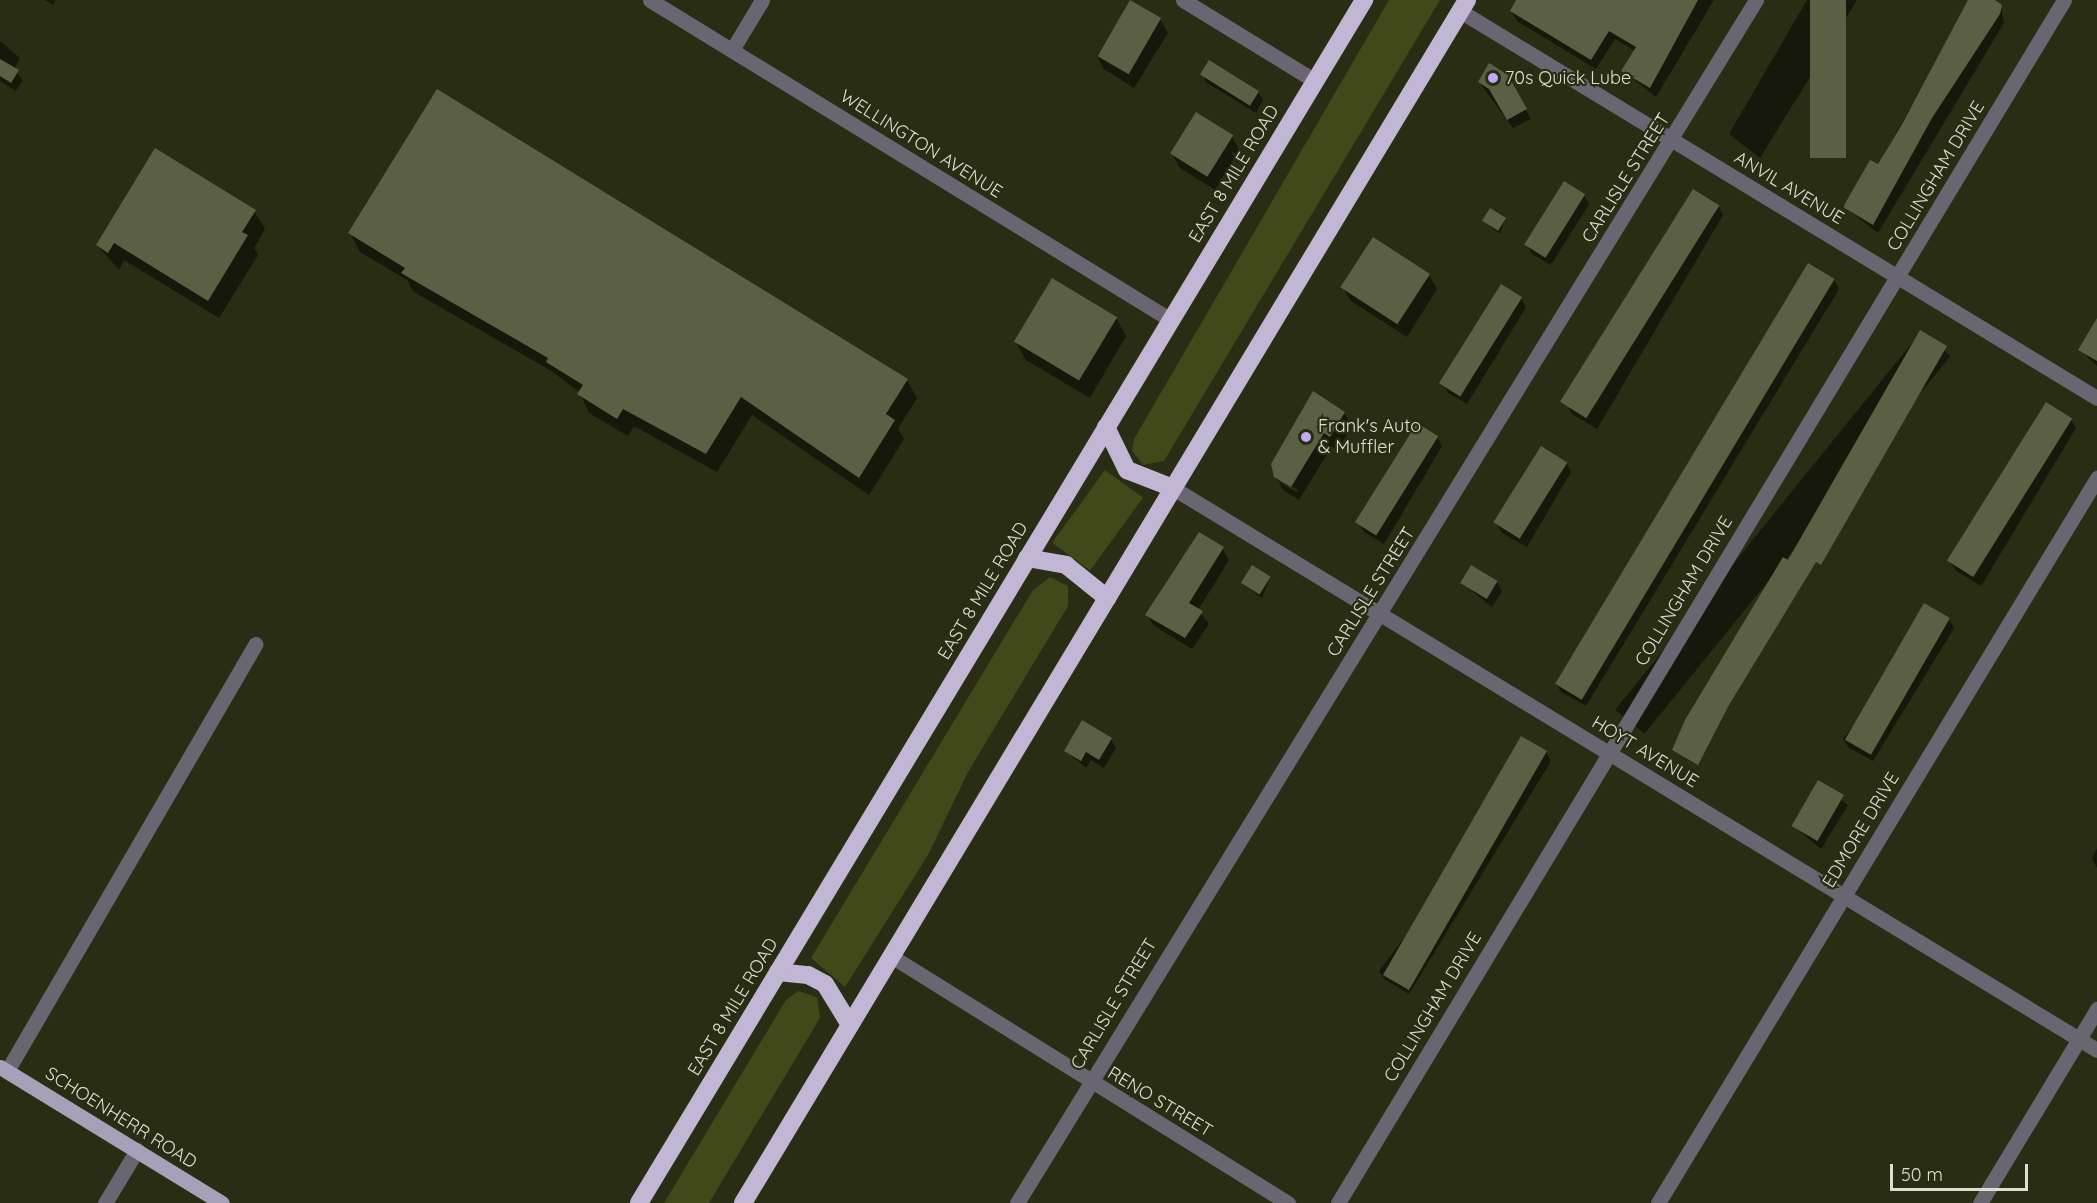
<!DOCTYPE html>
<style>
body{margin:0}
#map{position:relative;width:2097px;height:1203px;overflow:hidden;background:#282d13;font-family:Quicksand,sans-serif}
div>[style]{position:absolute}
[style*='--x']{left:calc(var(--x)*1px);top:calc(var(--y)*1px);width:calc(var(--w)*1px);rotate:calc(var(--a)*1deg)}
.green>*{inset:0;background:#414819;transform-origin:0 0}
.shadow>*{inset:0;background:#0007;transform-origin:0 0}
.building>*{inset:0;background:#5b6045;transform-origin:0 0}
.minor>*{height:15px;margin:-7.5px;padding:0 7.5px;transform-origin:7.5px;border-radius:7.5px;background:#696571}
.major>*{height:15px;margin:-7.5px;padding:0 7.5px;transform-origin:7.5px;border-radius:7.5px;background:#a89fb8}
.highway>*{height:18px;margin:-9px;padding:0 9px;transform-origin:9px;border-radius:9px;background:#c1b6d4}
.dots>*{width:16px;height:16px;translate:-50% -50%;box-sizing:border-box;border:3px solid #282d13;border-radius:50%}
span{translate:-50% -50%;white-space:nowrap;text-align:center;line-height:1.15;-webkit-text-stroke:4.5px #282d13;paint-order:stroke}
.poi-label{font-size:18px;color:#dce0d0}
.left{translate:0 -50%;text-align:left}
.street-label{font-size:18px;color:#dce0d0}
.scale{position:absolute;left:1890px;top:1164px;width:138px;height:27px;box-sizing:border-box;border:3px solid #dce0d0;border-top:0;padding-left:8px;font-size:18px;line-height:21px;white-space:nowrap;color:#dce0d0;-webkit-text-stroke:4px #282d13;paint-order:stroke}
</style>
<div id="map">
<div class="green">
<div style="clip-path:polygon(1389px 0,1440px 0,1164px 461px,1143px 465px,1132px 451px,1134px 439px)"></div>
<div style="left:1105px;top:470px;width:47px;height:90px;rotate:36deg"></div>
<div style="clip-path:polygon(1050px 577px,1068px 586px,1068px 606px,968px 772px,928px 855px,845px 987px,811px 958px,1033px 590px)"></div>
<div style="clip-path:polygon(798px 991px,817px 997px,820px 1018px,709px 1203px,664px 1203px,786px 1000px)"></div>
</div>
<div class="shadow">
<div style="clip-path:polygon(45px 0,55px 0,53px 5px)"></div>
<div style="clip-path:polygon(1518px 0,1714px 0,1656px 97px,1623px 71px,1635px 51px,1615px 39px,1596px 69px,1517px 21px,1511px 11px)"></div>
<div style="clip-path:polygon(1807px 0,1857px 0,1760px 158px,1729px 134px)"></div>
<div style="clip-path:polygon(1970px 0,2001px 6px,2004px 23px,1878px 233px,1845px 207px,1878px 166px)"></div>
<div style="clip-path:polygon(1131px 1px,1160px 19px,1168px 33px,1134px 88px,1104px 69px,1097px 56px)"></div>
<div style="clip-path:polygon(0 41px,20px 58px,14px 69px,23px 80px,16px 91px,0 81px)"></div>
<div style="clip-path:polygon(1202px 74px,1258px 92px,1263px 100px,1256px 113px,1207px 83px)"></div>
<div style="clip-path:polygon(1507px 76px,1531px 119px,1513px 128px,1479px 82px)"></div>
<div style="clip-path:polygon(1232px 136px,1239px 150px,1215px 190px,1180px 168px,1172px 154px)"></div>
<div style="clip-path:polygon(1584px 195px,1589px 204px,1551px 265px,1532px 254px,1527px 245px)"></div>
<div style="clip-path:polygon(1718px 206px,1723px 215px,1597px 429px,1572px 414px,1567px 405px)"></div>
<div style="clip-path:polygon(254px 211px,265px 229px,254px 248px,258px 255px,219px 318px,124px 260px,119px 270px,97px 245px)"></div>
<div style="clip-path:polygon(1505px 219px,1500px 234px,1483px 221px)"></div>
<div style="clip-path:polygon(350px 233px,907px 380px,917px 398px,898px 429px,904px 439px,869px 495px,752px 415px,717px 472px,634px 426px,628px 436px,589px 413px,580px 393px,553px 372px,414px 292px,407px 280px,360px 252px)"></div>
<div style="clip-path:polygon(1373px 240px,1429px 275px,1437px 289px,1407px 337px,1351px 301px,1343px 288px)"></div>
<div style="clip-path:polygon(1834px 280px,1839px 289px,1586px 706px,1561px 692px,1556px 683px)"></div>
<div style="clip-path:polygon(1521px 298px,1526px 307px,1467px 404px,1448px 393px,1443px 384px)"></div>
<div style="clip-path:polygon(1116px 318px,1126px 336px,1090px 398px,1026px 360px,1016px 342px)"></div>
<div style="clip-path:polygon(2097px 321px,2097px 366px,2080px 350px)"></div>
<div style="left:1921px;top:332px;width:38px;height:486px;rotate:39deg"></div>
<div style="clip-path:polygon(evenodd,1344px 413px,1352px 426px,1338px 450px,1332px 446px,1299px 500px,1283px 490px,1275px 476px,1344px 413px,1279px 478px,1298px 490px,1296px 492px,1279px 482px,1279px 478px)"></div>
<div style="clip-path:polygon(2071px 419px,2076px 428px,1981px 586px,1956px 571px,1951px 562px)"></div>
<div style="clip-path:polygon(1437px 437px,1442px 446px,1384px 544px,1364px 532px,1359px 523px)"></div>
<div style="clip-path:polygon(1566px 463px,1571px 472px,1527px 547px,1502px 533px,1497px 524px)"></div>
<div style="clip-path:polygon(1222px 548px,1229px 560px,1198px 610px,1209px 624px,1192px 649px,1154px 626px,1147px 615px)"></div>
<div style="clip-path:polygon(1270px 578px,1262px 598px,1242px 583px)"></div>
<div style="clip-path:polygon(1497px 582px,1502px 591px,1492px 607px,1462px 583px)"></div>
<div style="clip-path:polygon(1949px 619px,1954px 628px,1873px 761px,1848px 747px,1843px 738px)"></div>
<div style="clip-path:polygon(1111px 739px,1116px 748px,1104px 768px,1091px 760px,1086px 768px,1066px 751px)"></div>
<div style="clip-path:polygon(1546px 752px,1551px 761px,1409px 994px,1384px 979px,1379px 971px)"></div>
<div style="clip-path:polygon(1818px 782px,1848px 805px,1821px 849px,1792px 825px)"></div>
<div style="clip-path:polygon(2097px 848px,2097px 868px,2092px 859px)"></div>
</div>
<div class="building">
<div style="left:1130px;top:0;width:36px;height:65px;rotate:30deg"></div>
<div style="clip-path:polygon(1516px 0,1698px 0,1650px 88px,1621px 71px,1636px 47px,1609px 31px,1591px 60px,1510px 11px)"></div>
<div style="left:1810px;top:0;width:36px;height:158px"></div>
<div style="clip-path:polygon(1968px 0,1995px 0,2002px 5px,2000px 14px,1932px 118px,1873px 225px,1843px 207px,1870px 160px,1878px 164px,1901px 126px)"></div>
<div style="clip-path:polygon(0 59px,19px 70px,11px 83px,0 76px)"></div>
<div style="left:1209px;top:60px;width:59px;height:17px;rotate:32deg"></div>
<div style="clip-path:polygon(1489px 63px,1508px 75px,1527px 109px,1507px 120px,1489px 89px,1478px 82px)"></div>
<div style="clip-path:polygon(437px 89px,908px 379px,886px 414px,895px 420px,859px 478px,741px 397px,706px 454px,623px 409px,617px 419px,577px 394px,583px 385px,546px 362px,548px 358px,401px 273px,405px 268px,348px 233px)"></div>
<div style="left:1196px;top:112px;width:44px;height:49px;rotate:32deg"></div>
<div style="clip-path:polygon(155px 148px,256px 210px,242px 232px,248px 235px,208px 301px,114px 243px,108px 253px,96px 245px)"></div>
<div style="left:1564px;top:181px;width:25px;height:75px;rotate:32deg"></div>
<div style="left:1693px;top:189px;width:31px;height:251px;rotate:32deg"></div>
<div style="left:1490px;top:208px;width:19px;height:15px;rotate:32deg"></div>
<div style="left:1373px;top:237px;width:68px;height:60px;rotate:33deg"></div>
<div style="left:1808px;top:263px;width:31px;height:491px;rotate:31deg"></div>
<div style="left:1052px;top:278px;width:76px;height:74px;rotate:31deg"></div>
<div style="left:1501px;top:284px;width:25px;height:117px;rotate:32deg"></div>
<div style="clip-path:polygon(2097px 318px,2097px 361px,2078px 350px)"></div>
<div style="clip-path:polygon(1920px 330px,1947px 346px,1821px 565px,1816px 562px,1729px 705px,1698px 765px,1672px 750px,1685px 720px,1783px 557px,1788px 560px)"></div>
<div style="clip-path:polygon(1313px 391px,1345px 412px,1330px 437px,1324px 433px,1291px 487px,1274px 477px,1271px 464px)"></div>
<div style="left:2046px;top:402px;width:31px;height:187px;rotate:32deg"></div>
<div style="left:1417px;top:423px;width:25px;height:117px;rotate:32deg"></div>
<div style="left:1541px;top:446px;width:31px;height:90px;rotate:32deg"></div>
<div style="clip-path:polygon(1199px 532px,1224px 547px,1189px 603px,1203px 611px,1185px 638px,1145px 615px)"></div>
<div style="left:1252px;top:565px;width:22px;height:21px;rotate:32deg"></div>
<div style="left:1471px;top:565px;width:31px;height:21px;rotate:31deg"></div>
<div style="left:1924px;top:603px;width:30px;height:158px;rotate:30deg"></div>
<div style="clip-path:polygon(1082px 720px,1112px 738px,1099px 760px,1086px 752px,1081px 761px,1064px 751px)"></div>
<div style="left:1521px;top:736px;width:30px;height:276px;rotate:30deg"></div>
<div style="left:1818px;top:780px;width:30px;height:53px;rotate:30deg"></div>
</div>
<div class="minor">
<div style="--x:650;--y:0;--w:611;--a:31.56"></div>
<div style="--x:1183;--y:0;--w:155;--a:31.5"></div>
<div style="--x:1460;--y:11;--w:745;--a:31.28"></div>
<div style="--x:732;--y:50;--w:58;--a:-59"></div>
<div style="--x:1173;--y:488;--w:1081;--a:31.31"></div>
<div style="--x:891;--y:956;--w:468;--a:31.9"></div>
<div style="--x:7;--y:1071;--w:494;--a:-59.8"></div>
<div style="--x:105;--y:1203;--w:62;--a:-58.9"></div>
<div style="--x:1017;--y:1203;--w:1412;--a:-58.44"></div>
<div style="--x:1338;--y:1203;--w:1405;--a:-58.89"></div>
<div style="--x:1658;--y:1203;--w:848;--a:-58.8"></div>
<div style="--x:1980;--y:1203;--w:227;--a:-58.9"></div>
</div>
<div class="major">
<div style="--x:0;--y:1067;--w:260;--a:31.5"></div>
</div>
<div class="highway">
<div style="--x:1106;--y:427;--w:48;--a:64"></div>
<div style="--x:1127;--y:470;--w:49;--a:21.4"></div>
<div style="--x:1027;--y:558;--w:40;--a:10"></div>
<div style="--x:1066;--y:565;--w:53;--a:38.8"></div>
<div style="--x:778;--y:972;--w:30;--a:6"></div>
<div style="--x:808;--y:975;--w:19;--a:28"></div>
<div style="--x:825;--y:984;--w:48;--a:58.6"></div>
<div style="--x:639;--y:1203;--w:1405;--a:-58.92"></div>
<div style="--x:743;--y:1203;--w:1404;--a:-58.96"></div>
</div>
<div class="dots">
<div style="left:1493px;top:78px;background:#c4a7f1"></div>
<div style="left:1306px;top:437px;background:#c4a7f1"></div>
</div>
<div class="poi-label">
<span class="left" style="left:1505px;top:78px">70s Quick Lube</span>
<span class="left" style="left:1318px;top:437px">Frank's Auto<br>&amp; Muffler</span>
</div>
<div class="street-label">
<span style="left:921px;top:144px;rotate:32deg">WELLINGTON AVENUE</span>
<span style="left:1234px;top:174px;rotate:-59deg">EAST 8 MILE ROAD</span>
<span style="left:1936px;top:176px;rotate:-59deg">COLLINGHAM DRIVE</span>
<span style="left:1626px;top:178px;rotate:-58deg">CARLISLE STREET</span>
<span style="left:1789px;top:188px;rotate:31deg">ANVIL AVENUE</span>
<span style="left:983px;top:591px;rotate:-59deg">EAST 8 MILE ROAD</span>
<span style="left:1684px;top:591px;rotate:-59deg">COLLINGHAM DRIVE</span>
<span style="left:1371px;top:592px;rotate:-58deg">CARLISLE STREET</span>
<span style="left:1645px;top:752px;rotate:31deg">HOYT AVENUE</span>
<span style="left:1861px;top:830px;rotate:-59deg">EDMORE DRIVE</span>
<span style="left:1114px;top:1004px;rotate:-59deg">CARLISLE STREET</span>
<span style="left:733px;top:1007px;rotate:-59deg">EAST 8 MILE ROAD</span>
<span style="left:1433px;top:1007px;rotate:-59deg">COLLINGHAM DRIVE</span>
<span style="left:1160px;top:1102px;rotate:31deg">RENO STREET</span>
<span style="left:121px;top:1118px;rotate:32deg">SCHOENHERR ROAD</span>
</div>
<div class="scale">50 m</div>
</div>
